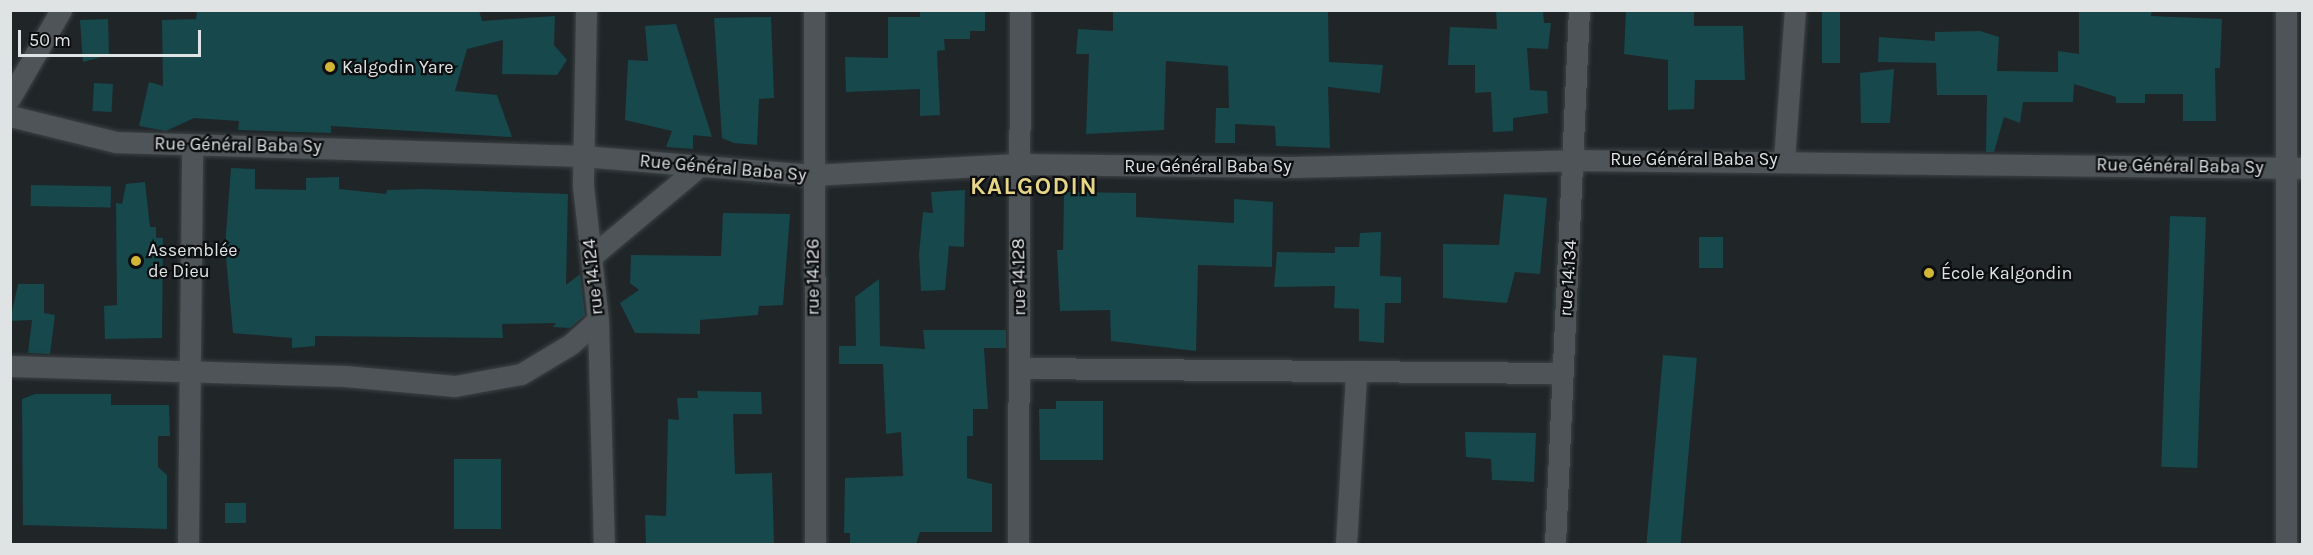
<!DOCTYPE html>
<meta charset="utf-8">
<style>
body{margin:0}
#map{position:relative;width:2313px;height:555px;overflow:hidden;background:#202528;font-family:Karla,sans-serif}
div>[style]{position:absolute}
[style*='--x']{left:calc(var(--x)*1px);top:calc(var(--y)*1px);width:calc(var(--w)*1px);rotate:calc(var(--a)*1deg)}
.building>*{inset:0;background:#16484c;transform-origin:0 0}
.roads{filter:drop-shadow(0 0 2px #3d4244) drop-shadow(0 0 2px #3d4244)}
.street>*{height:21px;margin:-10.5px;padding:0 10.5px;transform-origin:10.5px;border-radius:10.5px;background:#4e5457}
.dots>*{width:16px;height:16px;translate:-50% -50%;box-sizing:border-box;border:3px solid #0c0e0f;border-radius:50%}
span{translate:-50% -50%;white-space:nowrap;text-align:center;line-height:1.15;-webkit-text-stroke:4.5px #0c0e0f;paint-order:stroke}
.poi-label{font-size:18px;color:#dfe3e4}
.left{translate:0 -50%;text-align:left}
.street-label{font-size:18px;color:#dfe3e4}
.district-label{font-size:24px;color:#e7d587;font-weight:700;letter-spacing:1.5px}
.frame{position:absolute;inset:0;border:12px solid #dfe3e4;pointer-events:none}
.scale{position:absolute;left:18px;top:30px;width:183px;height:27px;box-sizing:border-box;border:3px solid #dfe3e4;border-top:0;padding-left:8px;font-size:18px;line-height:21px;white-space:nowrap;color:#dfe3e4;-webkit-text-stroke:4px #0c0e0f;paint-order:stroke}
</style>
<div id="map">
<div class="building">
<div style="clip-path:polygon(197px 10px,479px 10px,482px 21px,555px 16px,554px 45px,567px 60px,557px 75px,502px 74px,503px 40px,467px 49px,455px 91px,497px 95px,512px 137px,331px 126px,331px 133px,238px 130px,239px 121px,194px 118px,166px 131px,139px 126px,149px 82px,163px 86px,162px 20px,196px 19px)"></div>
<div style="clip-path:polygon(920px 10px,985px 10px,985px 31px,970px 31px,970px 39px,944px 39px,945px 50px,937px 51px,940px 115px,920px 116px,920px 89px,846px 92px,845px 57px,888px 58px,888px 17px,920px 17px)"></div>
<div style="clip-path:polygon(1328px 10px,1329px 62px,1383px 65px,1380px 93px,1328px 87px,1330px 148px,1276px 146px,1275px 126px,1235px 124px,1235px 143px,1215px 143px,1216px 108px,1229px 108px,1228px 66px,1166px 61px,1164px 130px,1086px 134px,1089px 54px,1076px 54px,1078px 29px,1113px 31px,1113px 12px,1138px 10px)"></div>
<div style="clip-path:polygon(1496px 10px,1543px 10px,1544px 23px,1551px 23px,1548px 49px,1527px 48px,1530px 90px,1547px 91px,1548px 113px,1513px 118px,1513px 131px,1493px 132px,1491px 92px,1475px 93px,1475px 65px,1448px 65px,1450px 27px,1497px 29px)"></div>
<div style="clip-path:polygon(1626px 10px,1694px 10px,1694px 26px,1743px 26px,1745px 80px,1695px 80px,1694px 109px,1668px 110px,1668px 60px,1624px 54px)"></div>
<div style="left:1822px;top:10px;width:18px;height:53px"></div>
<div style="clip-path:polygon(2079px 10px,2152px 10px,2151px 16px,2222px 19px,2220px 68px,2215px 68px,2216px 121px,2183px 121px,2183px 94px,2145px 94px,2145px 103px,2116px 103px,2116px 97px,2074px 84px,2073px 102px,2023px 102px,2020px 123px,2004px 117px,1994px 152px,1986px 152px,1987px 95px,1937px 95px,1936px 63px,1878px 62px,1879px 37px,1935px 41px,1935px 32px,1980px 31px,1999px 37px,1997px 71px,2058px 72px,2058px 51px,2079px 54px)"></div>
<div style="clip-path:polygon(771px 17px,774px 98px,759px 99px,757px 145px,734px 143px,722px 138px,714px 18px)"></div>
<div style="clip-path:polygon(108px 19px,109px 55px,83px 62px,80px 20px)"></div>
<div style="clip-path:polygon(676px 24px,712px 137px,693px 135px,693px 149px,666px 147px,672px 131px,625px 120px,628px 60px,648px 61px,645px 26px)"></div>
<div style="clip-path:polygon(1894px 69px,1890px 123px,1861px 123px,1860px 73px)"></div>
<div style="left:94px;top:83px;width:19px;height:28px;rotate:3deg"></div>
<div style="clip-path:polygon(231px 168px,255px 169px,255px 189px,306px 190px,306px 178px,339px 177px,339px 189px,386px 194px,387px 190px,423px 189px,568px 194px,566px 285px,580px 274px,585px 315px,570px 328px,553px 327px,556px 323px,502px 324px,503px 338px,315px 336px,315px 346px,292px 348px,292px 338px,233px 333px,225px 247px)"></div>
<div style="clip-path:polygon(145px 182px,150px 227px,156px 227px,156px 238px,163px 238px,162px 338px,105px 339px,104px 306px,117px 305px,116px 203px,122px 204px,126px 184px)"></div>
<div style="left:31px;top:185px;width:80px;height:21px;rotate:1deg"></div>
<div style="clip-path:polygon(965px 190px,964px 247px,949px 246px,945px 290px,921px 291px,919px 254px,923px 212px,933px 213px,931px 192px)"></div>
<div style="clip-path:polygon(1064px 192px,1136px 193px,1136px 217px,1234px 223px,1234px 199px,1273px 202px,1272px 267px,1198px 265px,1196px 351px,1111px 341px,1110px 310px,1060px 311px,1057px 250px,1063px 250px)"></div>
<div style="clip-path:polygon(1504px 194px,1547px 198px,1540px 274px,1515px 272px,1507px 303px,1443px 298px,1443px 244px,1499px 245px)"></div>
<div style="clip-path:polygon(723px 213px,790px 214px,783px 305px,759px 306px,758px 315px,700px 320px,700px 334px,635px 333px,620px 303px,639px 290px,630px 283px,631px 255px,721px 256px)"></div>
<div style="left:2170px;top:216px;width:36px;height:251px;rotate:2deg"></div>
<div style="clip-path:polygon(1381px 232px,1380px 276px,1401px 277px,1401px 303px,1385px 303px,1384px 343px,1359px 341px,1359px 309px,1334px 308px,1335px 286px,1274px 287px,1277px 252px,1335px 253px,1335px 247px,1359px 247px,1360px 233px)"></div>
<div style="left:1699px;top:237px;width:24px;height:31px"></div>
<div style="clip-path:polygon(879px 279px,880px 346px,925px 349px,923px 330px,1006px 330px,1006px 348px,984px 348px,988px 409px,973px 409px,973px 436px,967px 436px,967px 478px,992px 484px,992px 532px,920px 532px,916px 544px,850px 544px,850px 533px,844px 533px,845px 478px,903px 476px,901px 432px,886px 434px,883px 364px,839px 364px,839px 346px,856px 346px,855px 297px)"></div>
<div style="clip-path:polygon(18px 284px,44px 284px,44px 313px,55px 315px,50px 354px,28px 353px,32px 320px,10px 321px)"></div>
<div style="left:1663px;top:355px;width:34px;height:189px;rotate:5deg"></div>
<div style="clip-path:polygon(697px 391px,761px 392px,762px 414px,733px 414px,735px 474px,772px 473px,774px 544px,646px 544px,645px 515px,666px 516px,668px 419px,679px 420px,677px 398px,698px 398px)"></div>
<div style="clip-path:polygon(35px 394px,111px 394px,111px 405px,169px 405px,170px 436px,158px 436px,158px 467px,167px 475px,167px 529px,23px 525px,22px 399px)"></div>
<div style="clip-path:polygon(1056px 401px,1103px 401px,1103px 460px,1040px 460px,1039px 409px,1056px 409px)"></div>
<div style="clip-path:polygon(1465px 432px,1536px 433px,1534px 482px,1492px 480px,1491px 459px,1466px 457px)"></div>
<div style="left:454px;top:459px;width:47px;height:70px"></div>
<div style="left:225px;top:503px;width:21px;height:20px"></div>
</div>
<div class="roads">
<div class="street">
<div style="--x:586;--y:10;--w:176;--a:91"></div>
<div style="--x:583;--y:186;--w:135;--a:83.6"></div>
<div style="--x:598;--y:320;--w:224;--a:88.5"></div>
<div style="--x:814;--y:10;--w:534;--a:89.89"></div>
<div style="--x:10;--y:98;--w:102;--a:-59.9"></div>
<div style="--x:10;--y:116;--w:109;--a:13.8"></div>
<div style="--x:116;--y:142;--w:466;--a:1.7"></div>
<div style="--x:582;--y:156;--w:231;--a:4.7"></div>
<div style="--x:812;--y:175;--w:205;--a:-3.1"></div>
<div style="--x:1017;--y:164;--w:277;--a:0.6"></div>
<div style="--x:1294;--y:167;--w:281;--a:-1.4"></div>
<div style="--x:1575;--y:160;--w:727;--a:0.63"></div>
<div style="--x:1784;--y:159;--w:149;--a:-85.8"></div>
<div style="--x:592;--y:256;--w:134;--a:-39.9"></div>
<div style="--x:10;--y:366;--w:335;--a:1.7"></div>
<div style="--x:345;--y:376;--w:110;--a:5.2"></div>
<div style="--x:455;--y:386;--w:67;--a:-10.3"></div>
<div style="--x:521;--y:374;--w:58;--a:-31"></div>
<div style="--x:571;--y:344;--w:36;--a:-42"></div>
<div style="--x:1020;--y:368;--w:542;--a:0.53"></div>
<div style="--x:188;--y:544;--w:399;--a:-89.4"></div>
<div style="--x:1018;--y:544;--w:534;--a:-89.79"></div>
<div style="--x:1346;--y:544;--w:170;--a:-86.6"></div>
<div style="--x:1555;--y:544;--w:535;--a:-87.43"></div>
<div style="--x:2286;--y:544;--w:534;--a:-90"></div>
</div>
</div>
<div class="dots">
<div style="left:330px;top:67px;background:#d2b736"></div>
<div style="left:136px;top:261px;background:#d2b736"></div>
<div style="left:1929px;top:273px;background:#d2b736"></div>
</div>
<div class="poi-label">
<span class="left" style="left:342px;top:67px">Kalgodin Yare</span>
<span class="left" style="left:148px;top:261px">Assemblée<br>de Dieu</span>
<span class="left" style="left:1941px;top:273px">École Kalgondin</span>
</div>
<div class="street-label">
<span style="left:238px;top:145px;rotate:1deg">Rue Général Baba Sy</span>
<span style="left:1694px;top:159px">Rue Général Baba Sy</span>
<span style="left:1208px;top:166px">Rue Général Baba Sy</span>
<span style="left:2180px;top:166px;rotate:1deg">Rue Général Baba Sy</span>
<span style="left:723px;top:168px;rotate:5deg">Rue Général Baba Sy</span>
<span style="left:593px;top:277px;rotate:-96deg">rue 14.124</span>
<span style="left:813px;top:277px;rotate:-90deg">rue 14.126</span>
<span style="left:1019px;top:277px;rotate:-91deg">rue 14.128</span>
<span style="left:1568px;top:278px;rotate:-86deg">rue 14.134</span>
</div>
<div class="district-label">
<span style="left:1034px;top:187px">KALGODIN</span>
</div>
<div class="frame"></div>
<div class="scale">50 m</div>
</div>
